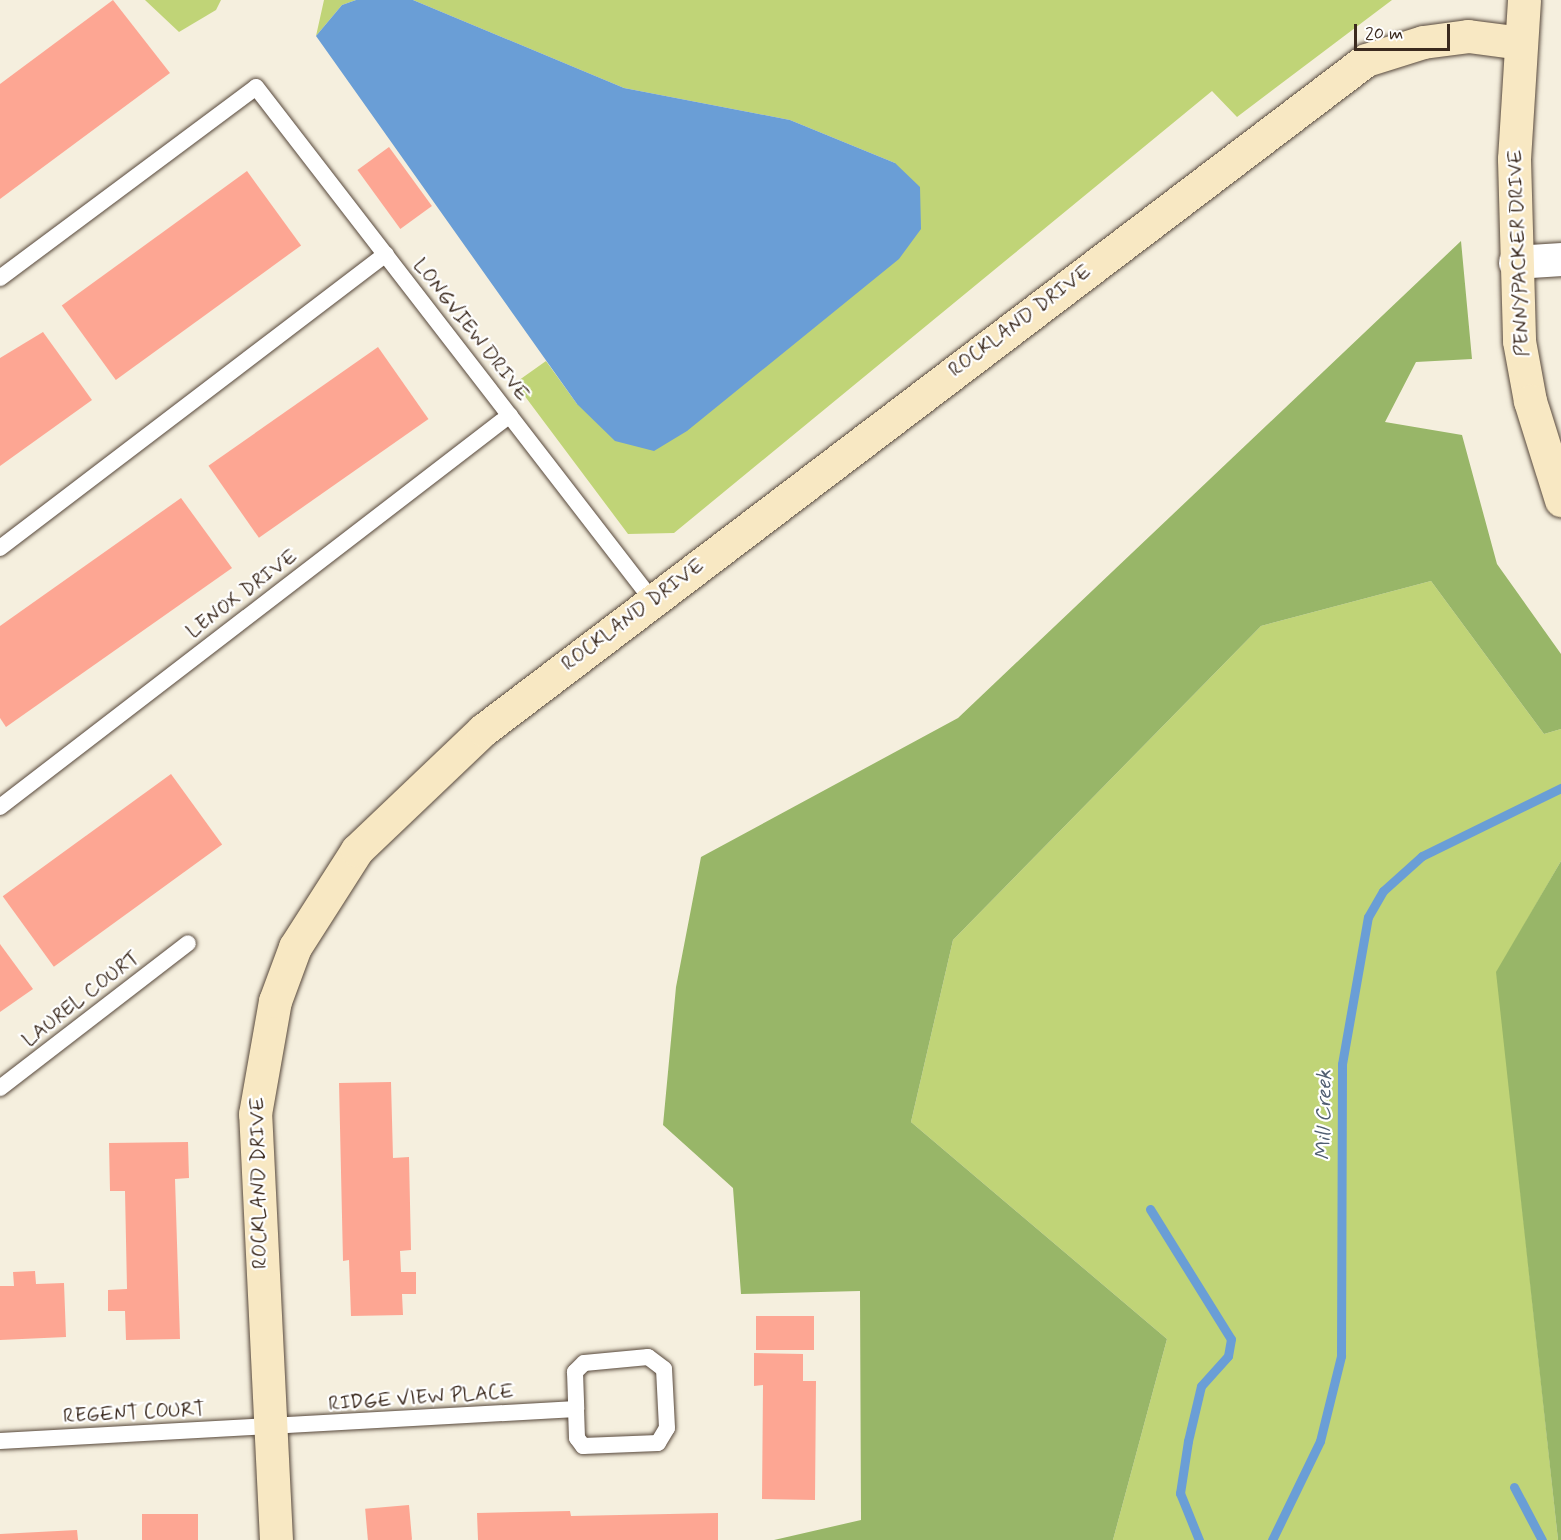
<!DOCTYPE html>
<style>
body{margin:0}
#map{position:relative;width:1561px;height:1540px;overflow:hidden;background:#f5efde;font-family:Mynerve,sans-serif}
div>[style]{position:absolute}
[style*='--x']{left:calc(var(--x)*1px);top:calc(var(--y)*1px);width:calc(var(--w)*1px);rotate:calc(var(--a)*1deg)}
.green>*{inset:0;background:#c0d477}
.forest>*{inset:0;background:#98b668}
.water>*{inset:0;background:#6a9ed6}
.stream>*{height:9px;margin:-4.5px;padding:0 4.5px;transform-origin:4.5px;border-radius:4.5px;background:#6a9ed6}
.building>*{inset:0;background:#fda693;transform-origin:0 0}
.roads{filter:drop-shadow(0 0 2px #57483b) drop-shadow(0 0 2px #57483b)}
.lane>*{height:16px;margin:-8px;padding:0 8px;transform-origin:8px;border-radius:8px;background:#fff}
.street>*{height:33px;margin:-16.5px;padding:0 16.5px;transform-origin:16.5px;border-radius:16.5px;background:#fff}
.secondary>*{height:33px;margin:-16.5px;padding:0 16.5px;transform-origin:16.5px;border-radius:16.5px;background:#f8e8c3}
span{translate:-50% -50%;white-space:nowrap;text-align:center;line-height:1.15;-webkit-text-stroke:4.5px #fff;paint-order:stroke}
.street-label{font-size:20px;color:#3b2a1e}
.water-label{font-size:21px;color:#505e71;font-style:italic}
.scale{position:absolute;left:1354px;top:24px;width:96px;height:27px;box-sizing:border-box;border:3px solid #3b2a1e;border-top:0;padding-left:8px;font-size:18px;line-height:21px;white-space:nowrap;color:#3b2a1e;-webkit-text-stroke:4px #fff;paint-order:stroke}
</style>
<div id="map">
<div class="green">
<div style="clip-path:polygon(145px 0,221px 0,216px 10px,179px 32px)"></div>
<div style="clip-path:polygon(324px 0,356px 0,342px 5px,316px 36px)"></div>
<div style="clip-path:polygon(413px 0,1392px 0,1237px 117px,1212px 91px,674px 533px,628px 534px,515px 383px,546px 361px,577px 404px,895px 163px,790px 120px,624px 88px)"></div>
<div style="clip-path:polygon(1431px 581px,1544px 734px,1561px 729px,1561px 861px,1497px 972px,1558px 1540px,1113px 1540px,1167px 1339px,911px 1122px,953px 940px,1261px 626px)"></div>
</div>
<div class="forest">
<div style="clip-path:polygon(1461px 241px,1472px 359px,1416px 362px,1385px 422px,1462px 435px,1497px 564px,1561px 654px,1561px 729px,1544px 734px,1431px 581px,1261px 626px,953px 940px,911px 1122px,1167px 1339px,1113px 1540px,774px 1540px,861px 1520px,860px 1291px,741px 1294px,733px 1188px,663px 1125px,676px 987px,701px 857px,958px 718px)"></div>
<div style="clip-path:polygon(1561px 861px,1561px 1540px,1558px 1540px,1496px 972px)"></div>
</div>
<div class="water">
<div style="clip-path:polygon(356px 0,413px 0,624px 88px,790px 120px,895px 163px,920px 187px,921px 229px,899px 259px,687px 431px,654px 451px,615px 441px,577px 404px,316px 36px,342px 5px)"></div>
</div>
<div class="stream">
<div style="--x:1150;--y:1209;--w:153;--a:58.1"></div>
<div style="--x:1231;--y:1339;--w:17;--a:100"></div>
<div style="--x:1228;--y:1356;--w:40;--a:132"></div>
<div style="--x:1201;--y:1386;--w:57;--a:103.3"></div>
<div style="--x:1188;--y:1441;--w:53;--a:98.7"></div>
<div style="--x:1180;--y:1493;--w:51;--a:68"></div>
<div style="--x:1514;--y:1487;--w:60;--a:62.2"></div>
<div style="--x:1272;--y:1540;--w:110;--a:-64.1"></div>
<div style="--x:1320;--y:1441;--w:88;--a:-76.1"></div>
<div style="--x:1341;--y:1356;--w:292;--a:-89.8"></div>
<div style="--x:1342;--y:1064;--w:149;--a:-80"></div>
<div style="--x:1368;--y:917;--w:30;--a:-60"></div>
<div style="--x:1383;--y:891;--w:52;--a:-41.9"></div>
<div style="--x:1422;--y:856;--w:155;--a:-26.1"></div>
</div>
<div class="building">
<div style="clip-path:polygon(113px 0,170px 73px,0 199px,0 84px)"></div>
<div style="left:389px;top:147px;width:73px;height:39px;rotate:54deg"></div>
<div style="left:247px;top:171px;width:92px;height:229px;rotate:54deg"></div>
<div style="clip-path:polygon(43px 332px,92px 400px,0 466px,0 358px)"></div>
<div style="left:378px;top:347px;width:88px;height:207px;rotate:55deg"></div>
<div style="clip-path:polygon(181px 498px,232px 568px,6px 727px,0 718px,0 626px)"></div>
<div style="left:171px;top:774px;width:87px;height:208px;rotate:54deg"></div>
<div style="clip-path:polygon(0 944px,33px 989px,0 1012px)"></div>
<div style="clip-path:polygon(391px 1082px,393px 1158px,409px 1157px,411px 1250px,400px 1251px,401px 1272px,416px 1272px,416px 1294px,402px 1294px,403px 1315px,351px 1316px,349px 1260px,343px 1261px,339px 1083px)"></div>
<div style="clip-path:polygon(188px 1142px,189px 1178px,175px 1179px,180px 1339px,126px 1340px,125px 1311px,108px 1311px,108px 1290px,127px 1289px,125px 1191px,110px 1191px,109px 1143px)"></div>
<div style="clip-path:polygon(35px 1271px,36px 1284px,64px 1283px,66px 1337px,0 1340px,0 1286px,14px 1286px,13px 1272px)"></div>
<div style="left:756px;top:1316px;width:58px;height:34px"></div>
<div style="clip-path:polygon(754px 1353px,803px 1354px,803px 1381px,816px 1381px,815px 1500px,762px 1499px,763px 1385px,754px 1386px)"></div>
<div style="left:409px;top:1505px;width:35px;height:44px;rotate:85deg"></div>
<div style="clip-path:polygon(570px 1511px,571px 1516px,718px 1513px,718px 1540px,478px 1540px,477px 1513px)"></div>
<div style="left:198px;top:1514px;width:26px;height:56px;rotate:90deg"></div>
<div style="clip-path:polygon(77px 1530px,78px 1540px,0 1540px,0 1534px)"></div>
</div>
<div class="roads">
<div class="lane">
<div style="--x:0;--y:278;--w:319;--a:-36.7"></div>
<div style="--x:256;--y:87;--w:648;--a:52.33"></div>
<div style="--x:0;--y:548;--w:485;--a:-37.3"></div>
<div style="--x:0;--y:807;--w:643;--a:-37.55"></div>
<div style="--x:0;--y:1088;--w:237;--a:-37.6"></div>
<div style="--x:0;--y:1441;--w:577;--a:-3.18"></div>
<div style="--x:576;--y:1409;--w:29;--a:88"></div>
<div style="--x:577;--y:1438;--w:10;--a:53"></div>
<div style="--x:583;--y:1446;--w:75;--a:-2.3"></div>
<div style="--x:658;--y:1443;--w:17;--a:-59"></div>
<div style="--x:667;--y:1428;--w:59;--a:-92.9"></div>
<div style="--x:664;--y:1369;--w:20;--a:-143"></div>
<div style="--x:648;--y:1357;--w:64;--a:174.6"></div>
<div style="--x:584;--y:1363;--w:13;--a:135"></div>
<div style="--x:575;--y:1372;--w:37;--a:88"></div>
</div>
<div class="street">
<div style="--x:1515;--y:262;--w:46;--a:-3.7"></div>
</div>
<div class="secondary">
<div style="--x:1524;--y:0;--w:159;--a:93.6"></div>
<div style="--x:1514;--y:159;--w:182;--a:88.4"></div>
<div style="--x:1519;--y:341;--w:61;--a:79.6"></div>
<div style="--x:1530;--y:401;--w:104;--a:72.6"></div>
<div style="--x:276;--y:1540;--w:427;--a:-92.8"></div>
<div style="--x:255;--y:1114;--w:115;--a:-80"></div>
<div style="--x:275;--y:1001;--w:58;--a:-69.7"></div>
<div style="--x:295;--y:947;--w:115;--a:-57.4"></div>
<div style="--x:357;--y:850;--w:174;--a:-43.6"></div>
<div style="--x:483;--y:730;--w:1108;--a:-37.19"></div>
<div style="--x:1366;--y:60;--w:60;--a:-17.5"></div>
<div style="--x:1423;--y:42;--w:45;--a:-7.6"></div>
<div style="--x:1468;--y:36;--w:53;--a:7.5"></div>
</div>
</div>
<div class="street-label">
<span style="left:1519px;top:253px;rotate:-92deg">PENNYPACKER DRIVE</span>
<span style="left:1020px;top:321px;rotate:-37deg">ROCKLAND DRIVE</span>
<span style="left:471px;top:330px;rotate:52deg">LONGVIEW DRIVE</span>
<span style="left:242px;top:594px;rotate:-37deg">LENOX DRIVE</span>
<span style="left:633px;top:615px;rotate:-37deg">ROCKLAND DRIVE</span>
<span style="left:81px;top:999px;rotate:-38deg">LAUREL COURT</span>
<span style="left:259px;top:1183px;rotate:-91deg">ROCKLAND DRIVE</span>
<span style="left:421px;top:1398px;rotate:-4deg">RIDGE VIEW PLACE</span>
<span style="left:134px;top:1413px;rotate:-3deg">REGENT COURT</span>
</div>
<div class="water-label">
<span style="left:1324px;top:1115px;rotate:-89deg">Mill Creek</span>
</div>
<div class="scale">20 m</div>
</div>
